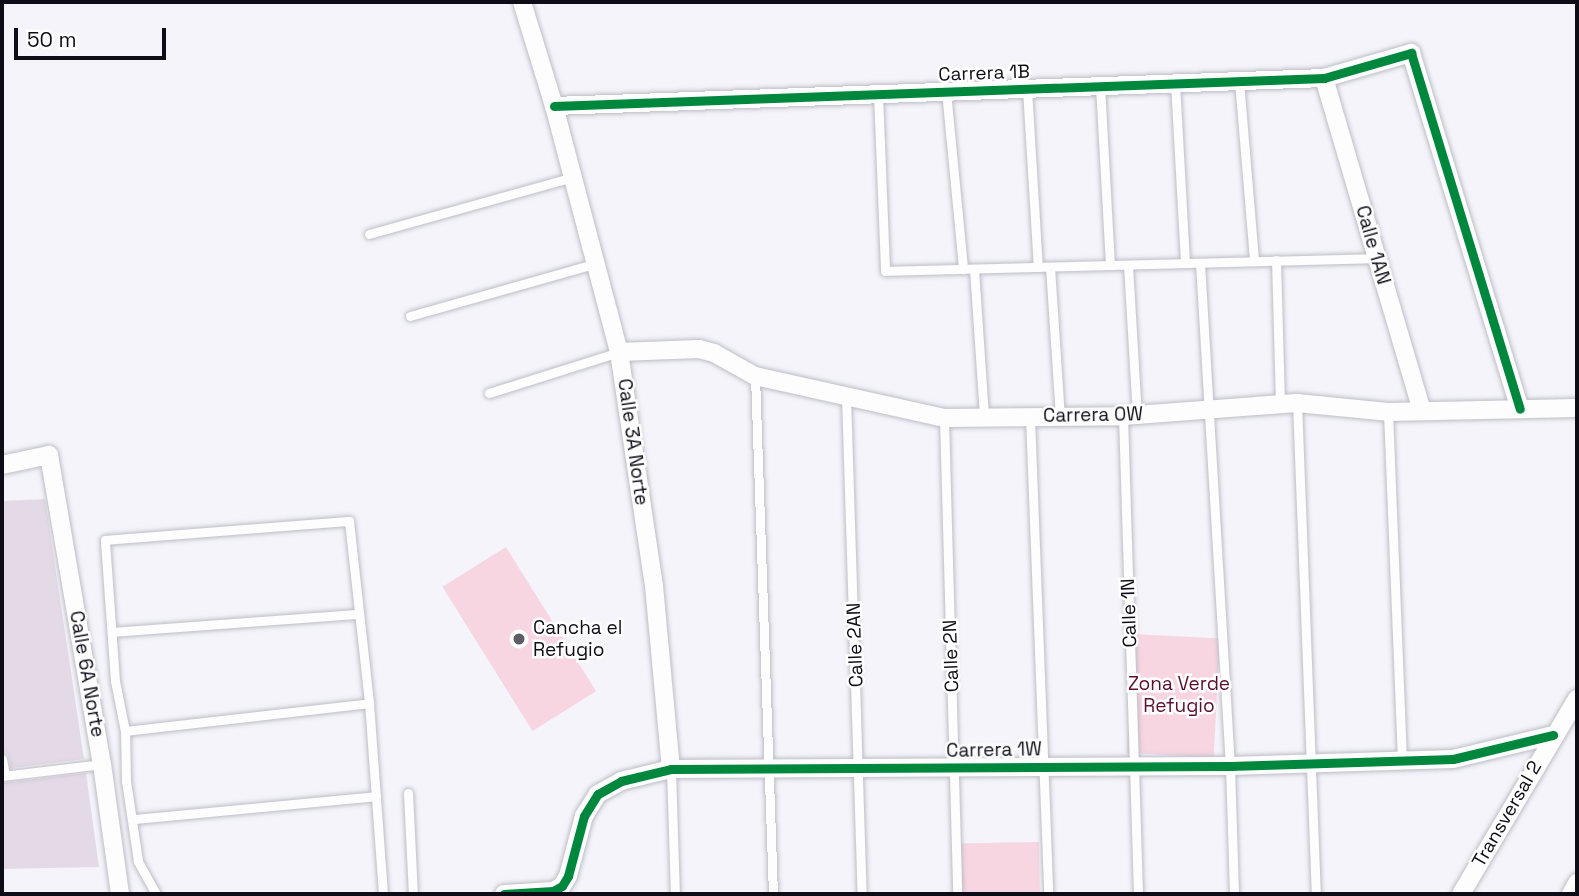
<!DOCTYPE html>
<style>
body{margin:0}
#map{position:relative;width:1579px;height:896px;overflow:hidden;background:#f4f4fa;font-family:"Space Grotesk",sans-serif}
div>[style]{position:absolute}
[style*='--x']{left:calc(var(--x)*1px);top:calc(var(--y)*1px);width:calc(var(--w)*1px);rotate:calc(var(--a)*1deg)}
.green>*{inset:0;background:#f7d6e2;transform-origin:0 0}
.building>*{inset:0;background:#e4dae6}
.roads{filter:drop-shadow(0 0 2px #bebdc6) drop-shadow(0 0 2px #bebdc6)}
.lane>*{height:9px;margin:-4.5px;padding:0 4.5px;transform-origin:4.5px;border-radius:4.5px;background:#fdfdfe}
.street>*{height:18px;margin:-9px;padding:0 9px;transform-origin:9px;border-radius:9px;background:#fdfdfe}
.cycleway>*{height:9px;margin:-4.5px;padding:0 4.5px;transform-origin:4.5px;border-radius:4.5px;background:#00873e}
.dots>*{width:19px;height:19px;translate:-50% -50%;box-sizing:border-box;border:4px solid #fff;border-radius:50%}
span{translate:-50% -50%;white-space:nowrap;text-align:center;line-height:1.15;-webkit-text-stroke:5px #fff;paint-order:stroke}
.street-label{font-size:19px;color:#0e0c17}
.poi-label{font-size:19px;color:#0e0c17}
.left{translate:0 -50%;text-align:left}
.park-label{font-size:19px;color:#5d0d2f}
.frame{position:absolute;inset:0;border:4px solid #0e0c17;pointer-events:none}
.scale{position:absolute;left:14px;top:28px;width:152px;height:32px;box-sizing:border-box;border:4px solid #0e0c17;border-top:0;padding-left:9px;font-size:21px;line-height:24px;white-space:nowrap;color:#0e0c17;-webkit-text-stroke:5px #fff;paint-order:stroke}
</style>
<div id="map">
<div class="green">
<div style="left:506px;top:547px;width:170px;height:75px;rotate:58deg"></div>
<div style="left:1133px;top:634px;width:87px;height:119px;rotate:3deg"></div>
<div style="left:1039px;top:842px;width:52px;height:79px;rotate:89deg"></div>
</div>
<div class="building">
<div style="clip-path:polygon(45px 499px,84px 759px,11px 768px,8px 755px,2px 752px,2px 501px)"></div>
<div style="clip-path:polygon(86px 773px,99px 867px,2px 869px,2px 783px)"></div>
</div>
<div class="roads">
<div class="lane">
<div style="--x:1239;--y:81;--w:181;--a:85.2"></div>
<div style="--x:1175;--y:83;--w:180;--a:86.8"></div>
<div style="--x:1100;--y:86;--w:179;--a:86.8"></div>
<div style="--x:1027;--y:89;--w:178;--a:86.5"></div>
<div style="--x:946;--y:91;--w:179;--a:84.5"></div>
<div style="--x:878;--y:94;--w:177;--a:87.7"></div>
<div style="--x:885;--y:271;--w:492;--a:-1.5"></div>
<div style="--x:369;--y:234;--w:212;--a:-15.6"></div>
<div style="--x:1276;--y:260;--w:144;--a:88.4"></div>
<div style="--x:1200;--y:263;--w:504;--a:86.59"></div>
<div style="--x:1230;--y:766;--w:128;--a:88.2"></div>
<div style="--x:1128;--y:265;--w:150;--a:86.6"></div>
<div style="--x:1050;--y:267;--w:150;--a:86.2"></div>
<div style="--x:974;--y:269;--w:148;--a:86.1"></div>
<div style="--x:410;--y:316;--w:194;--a:-15.8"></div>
<div style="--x:755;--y:376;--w:518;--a:88.01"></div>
<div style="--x:489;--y:393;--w:136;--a:-17.5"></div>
<div style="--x:846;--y:396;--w:498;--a:88.2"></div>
<div style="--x:1297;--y:403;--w:491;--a:87.8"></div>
<div style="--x:1388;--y:412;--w:348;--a:87.7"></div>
<div style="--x:1123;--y:416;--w:478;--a:88.2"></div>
<div style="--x:1030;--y:417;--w:477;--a:87.8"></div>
<div style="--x:944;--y:418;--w:476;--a:88.4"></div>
<div style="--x:112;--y:632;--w:247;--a:-4.2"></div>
<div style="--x:125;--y:731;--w:246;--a:-6.5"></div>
<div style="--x:2;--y:759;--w:16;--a:79"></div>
<div style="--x:671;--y:769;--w:125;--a:88.2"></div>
<div style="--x:2;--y:776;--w:101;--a:-6.8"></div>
<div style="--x:408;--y:793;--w:101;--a:87.2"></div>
<div style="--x:134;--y:819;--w:243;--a:-5.4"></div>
<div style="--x:156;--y:894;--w:38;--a:-119"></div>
<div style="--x:138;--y:861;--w:81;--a:-98.5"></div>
<div style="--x:126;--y:781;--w:50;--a:-91.1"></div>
<div style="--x:125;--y:731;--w:51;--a:-101.3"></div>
<div style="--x:115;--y:681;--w:141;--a:-94.1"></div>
<div style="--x:105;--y:540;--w:245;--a:-4.5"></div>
<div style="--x:349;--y:521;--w:183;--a:83.7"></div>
<div style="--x:369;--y:703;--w:192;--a:85.8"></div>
</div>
<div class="street">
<div style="--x:522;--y:2;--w:109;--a:72.9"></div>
<div style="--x:554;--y:106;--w:254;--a:75.2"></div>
<div style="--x:619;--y:352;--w:237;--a:81.5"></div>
<div style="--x:654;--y:586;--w:184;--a:84.7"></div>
<div style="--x:1324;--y:78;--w:347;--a:73.6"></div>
<div style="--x:554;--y:106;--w:771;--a:-2.08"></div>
<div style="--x:1324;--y:78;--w:91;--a:-16"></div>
<div style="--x:1411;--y:53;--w:372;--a:73"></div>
<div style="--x:619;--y:352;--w:80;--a:-2.1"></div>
<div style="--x:699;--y:349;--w:16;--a:15"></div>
<div style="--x:714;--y:353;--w:47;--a:29.3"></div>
<div style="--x:755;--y:376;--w:194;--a:12.5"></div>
<div style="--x:944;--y:418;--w:179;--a:-0.6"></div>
<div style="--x:1123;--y:416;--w:174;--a:-4.3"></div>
<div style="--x:1297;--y:403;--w:91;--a:5.6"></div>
<div style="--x:1388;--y:412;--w:189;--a:-1.2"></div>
<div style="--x:2;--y:465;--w:48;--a:-12"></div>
<div style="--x:49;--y:455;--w:314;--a:80.3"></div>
<div style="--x:102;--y:764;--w:131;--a:82.1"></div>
<div style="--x:504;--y:894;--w:49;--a:-3.5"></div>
<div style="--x:553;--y:891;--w:10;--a:-29"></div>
<div style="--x:562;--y:886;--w:12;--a:-59"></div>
<div style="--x:568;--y:876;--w:62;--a:-75.1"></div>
<div style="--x:584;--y:816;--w:26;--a:-58"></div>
<div style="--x:598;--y:794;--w:26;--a:-29"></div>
<div style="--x:621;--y:781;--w:51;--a:-13.5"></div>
<div style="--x:671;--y:769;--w:559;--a:-0.31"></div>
<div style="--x:1230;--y:766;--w:223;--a:-1.8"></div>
<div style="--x:1453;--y:759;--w:103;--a:-13.5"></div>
<div style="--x:1461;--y:894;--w:227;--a:-59.3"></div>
<div style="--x:1571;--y:894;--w:13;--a:-61"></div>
</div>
</div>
<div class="cycleway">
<div style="--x:554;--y:106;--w:771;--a:-2.08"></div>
<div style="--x:1324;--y:78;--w:91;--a:-16"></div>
<div style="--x:1411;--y:53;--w:372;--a:73"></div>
<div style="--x:504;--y:894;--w:49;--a:-3.5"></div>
<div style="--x:553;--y:891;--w:10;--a:-29"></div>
<div style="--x:562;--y:886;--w:12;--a:-59"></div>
<div style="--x:568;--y:876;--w:62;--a:-75.1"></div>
<div style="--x:584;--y:816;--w:26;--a:-58"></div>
<div style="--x:598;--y:794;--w:26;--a:-29"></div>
<div style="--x:621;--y:781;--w:51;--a:-13.5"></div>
<div style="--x:671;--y:769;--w:559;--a:-0.31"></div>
<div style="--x:1230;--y:766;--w:223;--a:-1.8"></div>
<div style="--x:1453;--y:759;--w:103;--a:-13.5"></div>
</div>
<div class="dots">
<div style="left:519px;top:639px;background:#5e5d66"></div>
</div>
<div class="street-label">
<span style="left:984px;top:73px;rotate:-2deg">Carrera 1B</span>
<span style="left:1373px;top:245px;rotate:74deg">Calle 1AN</span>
<span style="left:1093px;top:415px;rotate:-1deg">Carrera 0W</span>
<span style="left:633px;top:442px;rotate:82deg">Calle 3A Norte</span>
<span style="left:1129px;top:613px;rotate:-92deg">Calle 1N</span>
<span style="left:855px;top:645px;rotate:-92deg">Calle 2AN</span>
<span style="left:951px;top:656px;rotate:-92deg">Calle 2N</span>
<span style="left:87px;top:674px;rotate:80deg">Calle 6A Norte</span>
<span style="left:994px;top:750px;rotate:-1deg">Carrera 1W</span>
<span style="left:1507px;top:814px;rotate:-60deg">Transversal 2</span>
</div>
<div class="poi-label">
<span class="left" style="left:533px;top:639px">Cancha el<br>Refugio</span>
</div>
<div class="park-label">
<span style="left:1179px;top:695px">Zona Verde<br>Refugio</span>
</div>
<div class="frame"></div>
<div class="scale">50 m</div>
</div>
